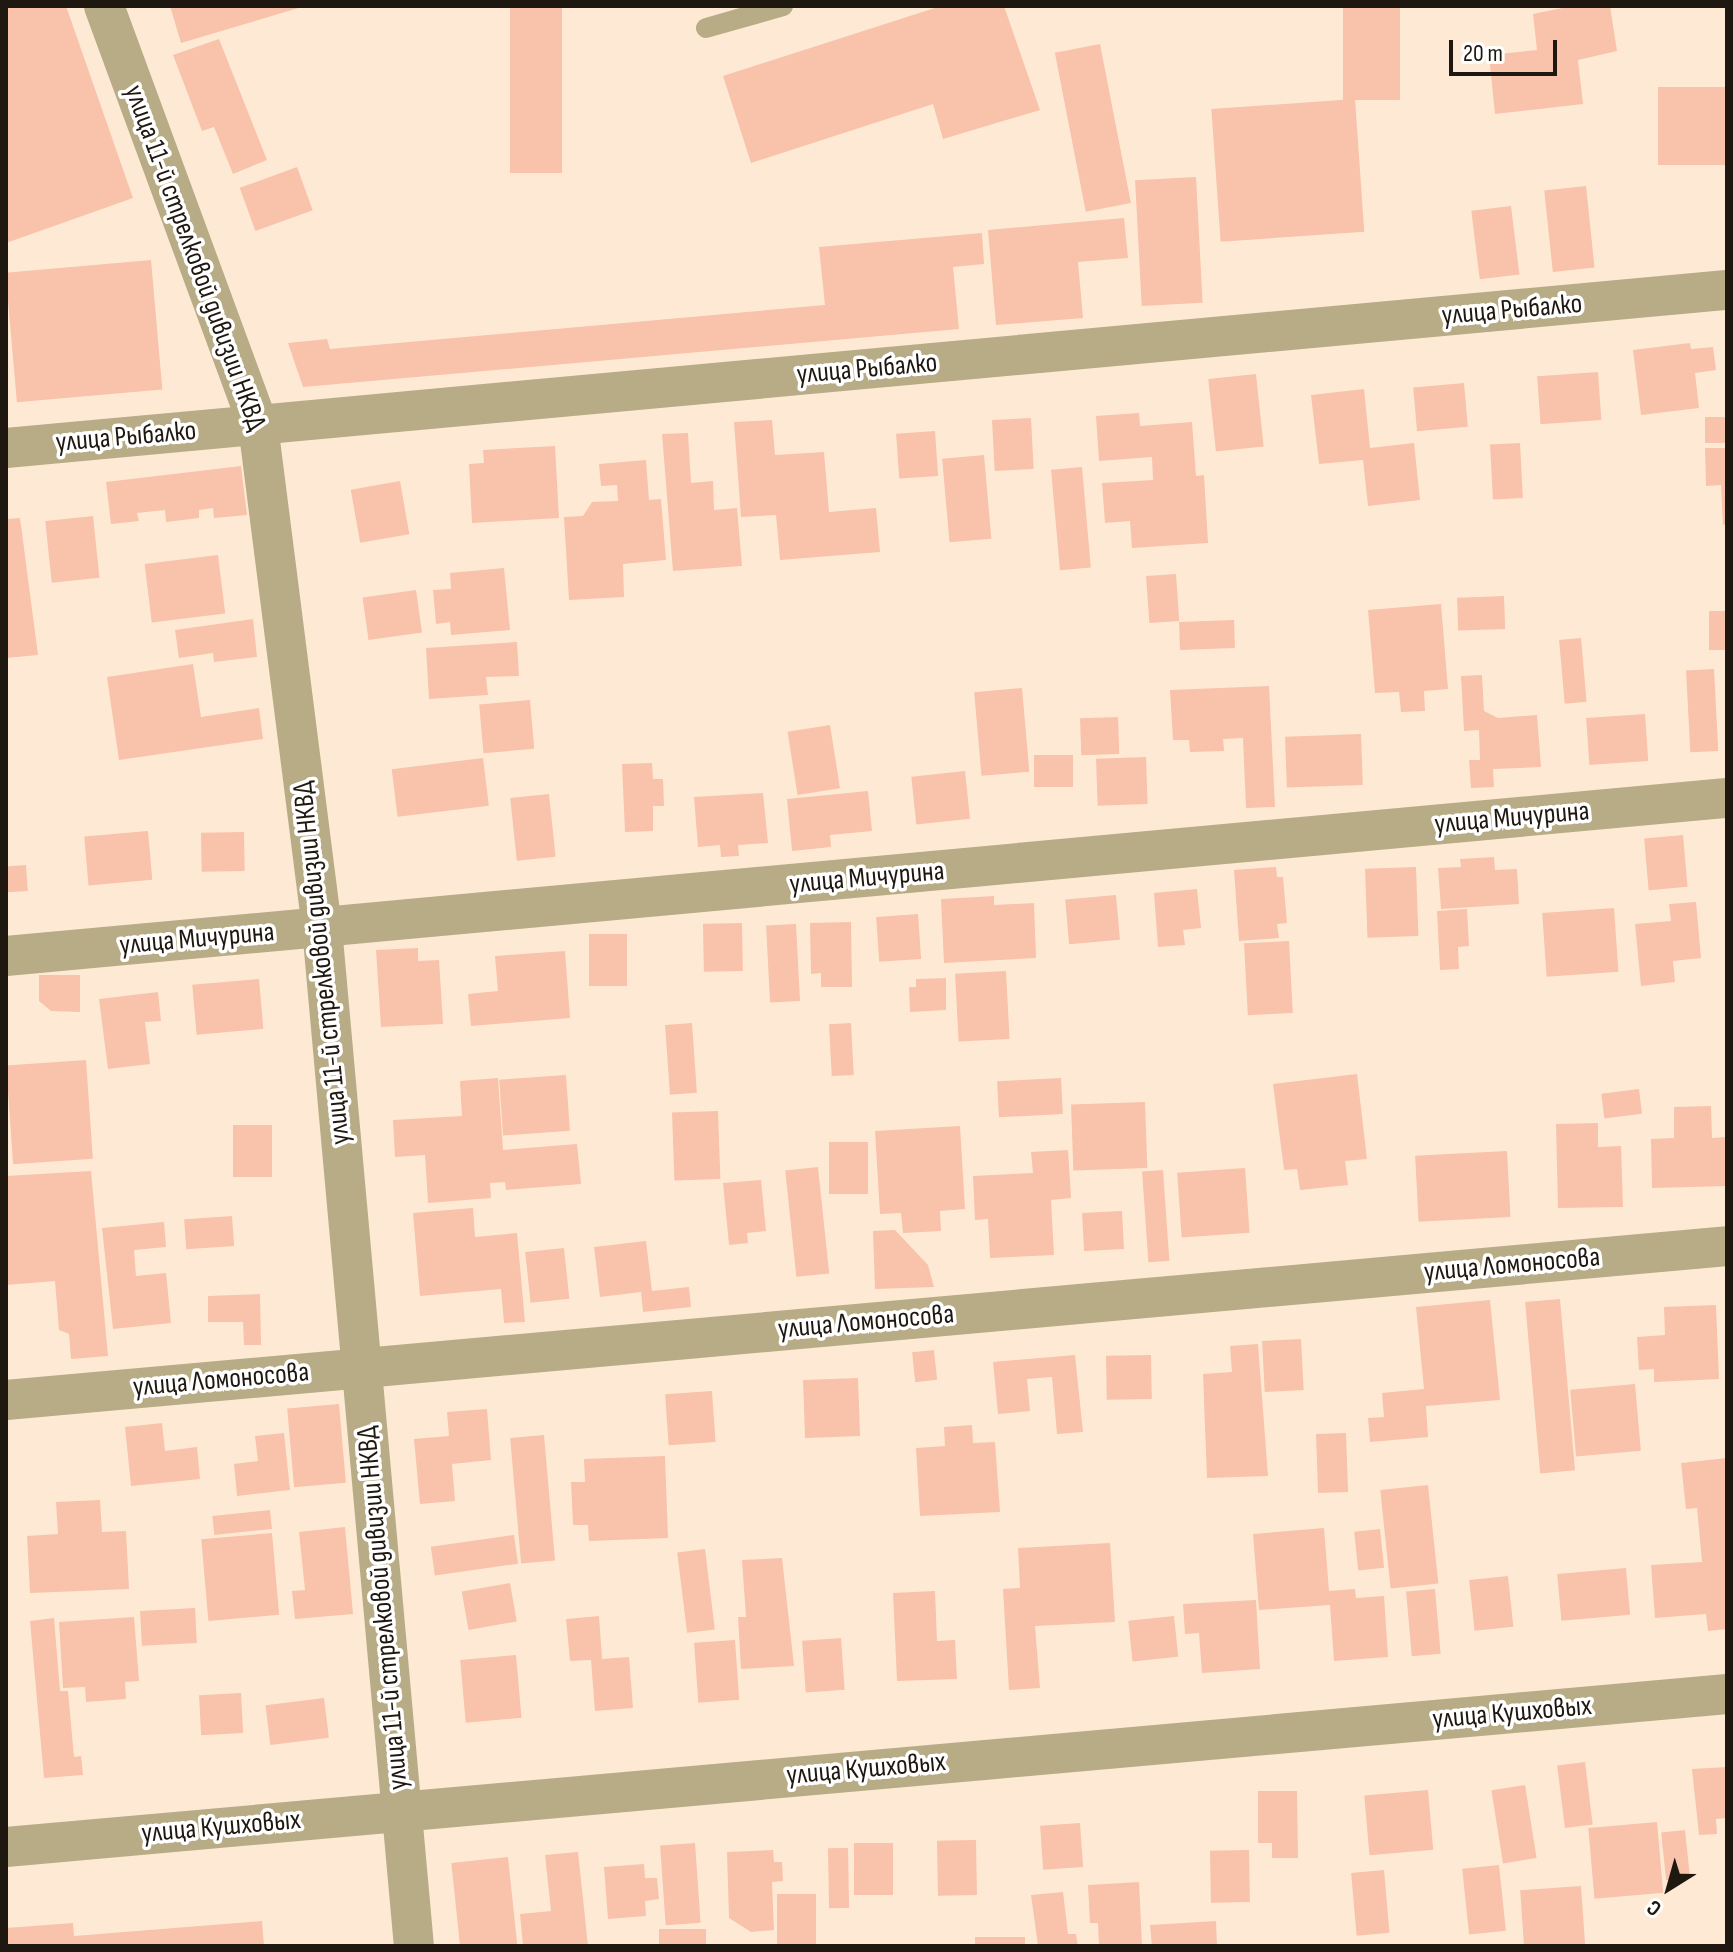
<!DOCTYPE html>
<meta charset="utf-8">
<style>
body{margin:0}
#map{position:relative;width:1733px;height:1952px;overflow:hidden;background:#feead4;font-family:"Sofia Sans Condensed",sans-serif}
div>[style]{position:absolute}
[style*='--x']{left:calc(var(--x)*1px);top:calc(var(--y)*1px);width:calc(var(--w)*1px);rotate:calc(var(--a)*1deg)}
.building>*{inset:0;background:#f9c2aa;transform-origin:0 0}
.service>*{height:20px;margin:-10px;padding:0 10px;transform-origin:10px;border-radius:10px;background:#b8ac86}
.minor>*{height:40px;margin:-20px;padding:0 20px;transform-origin:20px;border-radius:20px;background:#b8ac86}
span{translate:-50% -50%;white-space:nowrap;text-align:center;line-height:1.15;-webkit-text-stroke:7px #fff;paint-order:stroke}
.street-label{font-size:28px;color:#1f1810}
.frame{position:absolute;inset:0;border:8px solid #1f1810;pointer-events:none}
.north{position:absolute;left:1629px;top:1848px;width:80px;height:80px;-webkit-text-stroke:6px #fff;paint-order:stroke;rotate:217deg;font-size:22px;font-weight:700;line-height:32px;text-align:center;color:#1f1810}
.north::after{content:'';display:block;margin:auto;width:28px;height:36px;background:#1f1810;clip-path:polygon(50% 0,100% 100%,50% 72%,0 100%)}
.scale{position:absolute;left:1449px;top:40px;width:108px;height:36px;box-sizing:border-box;border:4px solid #1f1810;border-top:0;padding-left:10px;font-size:24px;line-height:28px;white-space:nowrap;color:#1f1810;-webkit-text-stroke:6px #fff;paint-order:stroke}
</style>
<div id="map">
<div class="building">
<div style="clip-path:polygon(6px 6px,66px 6px,133px 198px,6px 243px)"></div>
<div style="clip-path:polygon(170px 6px,302px 6px,302px 7px,181px 43px)"></div>
<div style="left:510px;top:6px;width:52px;height:167px"></div>
<div style="clip-path:polygon(941px 6px,1004px 6px,1040px 110px,943px 139px,933px 104px,751px 163px,723px 76px)"></div>
<div style="left:1343px;top:6px;width:57px;height:94px"></div>
<div style="clip-path:polygon(1572px 6px,1610px 6px,1617px 51px,1578px 60px,1583px 104px,1495px 114px,1489px 55px,1537px 50px,1533px 14px)"></div>
<div style="clip-path:polygon(219px 39px,267px 160px,233px 174px,214px 127px,202px 131px,173px 55px)"></div>
<div style="left:1100px;top:44px;width:162px;height:46px;rotate:79deg"></div>
<div style="left:1727px;top:87px;width:78px;height:69px;rotate:90deg"></div>
<div style="left:1355px;top:99px;width:133px;height:144px;rotate:86deg"></div>
<div style="left:297px;top:167px;width:46px;height:61px;rotate:70deg"></div>
<div style="left:1196px;top:177px;width:126px;height:61px;rotate:87deg"></div>
<div style="left:1586px;top:186px;width:82px;height:42px;rotate:84deg"></div>
<div style="left:1511px;top:206px;width:69px;height:40px;rotate:83deg"></div>
<div style="clip-path:polygon(1124px 218px,1128px 258px,1078px 262px,1083px 318px,996px 325px,988px 230px)"></div>
<div style="clip-path:polygon(982px 233px,984px 264px,953px 267px,959px 329px,303px 387px,288px 343px,327px 339px,330px 349px,825px 305px,819px 247px)"></div>
<div style="left:151px;top:260px;width:130px;height:146px;rotate:85deg"></div>
<div style="clip-path:polygon(1690px 343px,1691px 349px,1713px 347px,1716px 370px,1695px 373px,1699px 408px,1641px 415px,1633px 350px)"></div>
<div style="left:1598px;top:372px;width:48px;height:61px;rotate:86deg"></div>
<div style="left:1256px;top:374px;width:73px;height:48px;rotate:84deg"></div>
<div style="left:1464px;top:383px;width:44px;height:51px;rotate:85deg"></div>
<div style="clip-path:polygon(1364px 389px,1370px 448px,1414px 443px,1420px 500px,1368px 506px,1363px 460px,1319px 464px,1311px 395px)"></div>
<div style="clip-path:polygon(1139px 413px,1140px 426px,1192px 422px,1196px 476px,1204px 475px,1208px 543px,1132px 548px,1130px 521px,1105px 523px,1102px 483px,1153px 480px,1152px 457px,1099px 461px,1096px 416px)"></div>
<div style="left:1727px;top:417px;width:26px;height:22px;rotate:90deg"></div>
<div style="left:1031px;top:418px;width:51px;height:39px;rotate:87deg"></div>
<div style="clip-path:polygon(772px 420px,775px 455px,824px 452px,829px 512px,876px 508px,880px 552px,780px 560px,776px 515px,741px 517px,734px 422px)"></div>
<div style="left:935px;top:431px;width:45px;height:39px;rotate:86deg"></div>
<div style="clip-path:polygon(688px 433px,691px 483px,713px 481px,714px 510px,737px 508px,742px 566px,673px 571px,662px 434px)"></div>
<div style="left:1520px;top:443px;width:55px;height:30px;rotate:87deg"></div>
<div style="clip-path:polygon(555px 446px,559px 518px,472px 523px,469px 464px,484px 463px,483px 450px)"></div>
<div style="clip-path:polygon(1705px 448px,1727px 448px,1727px 524px,1723px 525px,1721px 485px,1706px 486px)"></div>
<div style="left:984px;top:455px;width:84px;height:42px;rotate:85deg"></div>
<div style="clip-path:polygon(646px 460px,649px 500px,661px 499px,666px 560px,623px 564px,624px 597px,569px 600px,564px 517px,583px 516px,592px 502px,618px 501px,617px 485px,601px 486px,599px 464px)"></div>
<div style="clip-path:polygon(241px 466px,247px 515px,214px 518px,213px 508px,199px 510px,199px 518px,166px 522px,165px 510px,137px 513px,139px 521px,111px 524px,106px 482px)"></div>
<div style="left:1082px;top:467px;width:101px;height:31px;rotate:85deg"></div>
<div style="left:400px;top:481px;width:54px;height:50px;rotate:80deg"></div>
<div style="left:93px;top:516px;width:62px;height:48px;rotate:84deg"></div>
<div style="clip-path:polygon(20px 518px,38px 655px,6px 658px,6px 519px)"></div>
<div style="left:218px;top:555px;width:59px;height:74px;rotate:83deg"></div>
<div style="clip-path:polygon(504px 568px,510px 630px,451px 635px,450px 622px,436px 624px,433px 590px,451px 589px,450px 573px)"></div>
<div style="left:1176px;top:574px;width:47px;height:30px;rotate:86deg"></div>
<div style="left:416px;top:590px;width:43px;height:54px;rotate:82deg"></div>
<div style="left:1504px;top:596px;width:33px;height:47px;rotate:88deg"></div>
<div style="clip-path:polygon(1441px 604px,1448px 689px,1424px 691px,1425px 711px,1401px 712px,1399px 692px,1375px 693px,1368px 610px)"></div>
<div style="left:1709px;top:611px;width:18px;height:39px"></div>
<div style="clip-path:polygon(253px 619px,257px 657px,214px 662px,213px 653px,179px 658px,175px 630px)"></div>
<div style="left:1234px;top:620px;width:28px;height:55px;rotate:88deg"></div>
<div style="left:1581px;top:638px;width:64px;height:22px;rotate:85deg"></div>
<div style="clip-path:polygon(517px 642px,519px 676px,486px 677px,488px 695px,429px 699px,426px 648px)"></div>
<div style="clip-path:polygon(193px 664px,201px 717px,259px 708px,263px 739px,119px 760px,107px 677px)"></div>
<div style="left:1714px;top:669px;width:82px;height:28px;rotate:87deg"></div>
<div style="clip-path:polygon(1482px 675px,1484px 711px,1498px 718px,1537px 715px,1541px 767px,1493px 769px,1494px 787px,1471px 788px,1469px 760px,1480px 760px,1479px 730px,1464px 731px,1461px 676px)"></div>
<div style="clip-path:polygon(1269px 686px,1275px 807px,1246px 808px,1243px 738px,1223px 739px,1224px 751px,1190px 752px,1189px 740px,1173px 740px,1170px 690px)"></div>
<div style="left:1022px;top:688px;width:84px;height:48px;rotate:85deg"></div>
<div style="left:530px;top:700px;width:49px;height:51px;rotate:85deg"></div>
<div style="left:1645px;top:714px;width:47px;height:59px;rotate:86deg"></div>
<div style="left:1118px;top:717px;width:37px;height:38px;rotate:88deg"></div>
<div style="left:830px;top:725px;width:64px;height:43px;rotate:81deg"></div>
<div style="left:1361px;top:734px;width:51px;height:76px;rotate:88deg"></div>
<div style="left:1034px;top:755px;width:39px;height:32px"></div>
<div style="left:1146px;top:757px;width:47px;height:50px;rotate:88deg"></div>
<div style="left:483px;top:758px;width:48px;height:92px;rotate:83deg"></div>
<div style="clip-path:polygon(652px 763px,653px 779px,663px 779px,664px 806px,653px 806px,653px 831px,625px 832px,622px 764px)"></div>
<div style="left:965px;top:771px;width:48px;height:54px;rotate:84deg"></div>
<div style="clip-path:polygon(868px 791px,872px 831px,830px 835px,831px 847px,792px 851px,787px 799px)"></div>
<div style="clip-path:polygon(763px 793px,768px 843px,738px 845px,739px 856px,721px 857px,720px 845px,698px 847px,694px 797px)"></div>
<div style="left:549px;top:794px;width:63px;height:39px;rotate:84deg"></div>
<div style="left:148px;top:831px;width:49px;height:64px;rotate:85deg"></div>
<div style="left:244px;top:832px;width:39px;height:43px;rotate:89deg"></div>
<div style="left:1683px;top:835px;width:52px;height:39px;rotate:85deg"></div>
<div style="clip-path:polygon(1494px 857px,1495px 870px,1517px 869px,1519px 904px,1441px 909px,1438px 868px,1461px 867px,1460px 859px)"></div>
<div style="left:26px;top:865px;width:26px;height:20px;rotate:86deg"></div>
<div style="clip-path:polygon(1276px 867px,1277px 877px,1283px 877px,1287px 923px,1277px 924px,1279px 938px,1239px 941px,1234px 870px)"></div>
<div style="left:1416px;top:867px;width:69px;height:51px;rotate:88deg"></div>
<div style="clip-path:polygon(1197px 889px,1201px 928px,1183px 930px,1185px 945px,1158px 947px,1154px 893px)"></div>
<div style="left:1116px;top:895px;width:45px;height:51px;rotate:85deg"></div>
<div style="clip-path:polygon(994px 896px,994px 905px,1034px 903px,1036px 958px,944px 963px,941px 899px)"></div>
<div style="clip-path:polygon(1696px 902px,1701px 958px,1673px 961px,1675px 982px,1641px 986px,1635px 924px,1671px 921px,1669px 904px)"></div>
<div style="left:1614px;top:908px;width:64px;height:72px;rotate:86deg"></div>
<div style="clip-path:polygon(1467px 909px,1469px 946px,1458px 947px,1459px 969px,1440px 970px,1437px 911px)"></div>
<div style="left:918px;top:914px;width:45px;height:42px;rotate:86deg"></div>
<div style="clip-path:polygon(851px 922px,852px 987px,821px 987px,821px 973px,811px 974px,810px 923px)"></div>
<div style="left:742px;top:923px;width:48px;height:39px;rotate:89deg"></div>
<div style="left:796px;top:924px;width:77px;height:30px;rotate:87deg"></div>
<div style="left:589px;top:934px;width:38px;height:52px"></div>
<div style="left:1289px;top:941px;width:72px;height:45px;rotate:87deg"></div>
<div style="clip-path:polygon(418px 948px,418px 961px,439px 960px,443px 1024px,381px 1027px,376px 950px)"></div>
<div style="clip-path:polygon(565px 951px,570px 1018px,471px 1026px,468px 994px,498px 991px,495px 956px)"></div>
<div style="left:1006px;top:971px;width:68px;height:51px;rotate:87deg"></div>
<div style="clip-path:polygon(39px 975px,80px 975px,80px 1012px,51px 1011px,39px 1001px)"></div>
<div style="clip-path:polygon(946px 978px,946px 1010px,910px 1012px,909px 987px,916px 987px,916px 979px)"></div>
<div style="left:259px;top:979px;width:50px;height:67px;rotate:85deg"></div>
<div style="clip-path:polygon(158px 992px,161px 1021px,145px 1022px,150px 1064px,108px 1069px,99px 999px)"></div>
<div style="left:692px;top:1023px;width:70px;height:27px;rotate:86deg"></div>
<div style="left:851px;top:1023px;width:52px;height:22px;rotate:87deg"></div>
<div style="left:86px;top:1060px;width:99px;height:80px;rotate:86deg"></div>
<div style="clip-path:polygon(1357px 1074px,1367px 1159px,1345px 1161px,1348px 1185px,1300px 1190px,1297px 1169px,1284px 1170px,1273px 1084px)"></div>
<div style="left:566px;top:1075px;width:56px;height:67px;rotate:86deg"></div>
<div style="clip-path:polygon(498px 1078px,503px 1150px,577px 1144px,581px 1184px,506px 1190px,505px 1182px,490px 1183px,491px 1198px,428px 1203px,425px 1155px,395px 1157px,393px 1120px,462px 1116px,460px 1081px)"></div>
<div style="left:1061px;top:1078px;width:36px;height:64px;rotate:87deg"></div>
<div style="left:1639px;top:1089px;width:25px;height:38px;rotate:83deg"></div>
<div style="left:1145px;top:1102px;width:66px;height:74px;rotate:88deg"></div>
<div style="clip-path:polygon(1711px 1106px,1712px 1138px,1727px 1137px,1727px 1186px,1652px 1188px,1651px 1139px,1674px 1138px,1674px 1107px)"></div>
<div style="left:718px;top:1111px;width:68px;height:46px;rotate:88deg"></div>
<div style="clip-path:polygon(1598px 1123px,1598px 1147px,1621px 1146px,1623px 1207px,1558px 1208px,1556px 1124px)"></div>
<div style="left:233px;top:1125px;width:39px;height:52px"></div>
<div style="clip-path:polygon(960px 1126px,965px 1209px,940px 1211px,941px 1231px,903px 1233px,901px 1213px,880px 1214px,875px 1131px)"></div>
<div style="left:868px;top:1142px;width:52px;height:39px;rotate:90deg"></div>
<div style="clip-path:polygon(1068px 1150px,1071px 1198px,1051px 1200px,1054px 1255px,990px 1258px,988px 1219px,975px 1220px,973px 1176px,1033px 1173px,1031px 1152px)"></div>
<div style="left:1507px;top:1151px;width:66px;height:92px;rotate:87deg"></div>
<div style="left:818px;top:1167px;width:107px;height:33px;rotate:84deg"></div>
<div style="left:1245px;top:1168px;width:65px;height:68px;rotate:86deg"></div>
<div style="left:1163px;top:1170px;width:91px;height:21px;rotate:86deg"></div>
<div style="clip-path:polygon(91px 1171px,108px 1356px,71px 1359px,69px 1334px,59px 1330px,55px 1281px,6px 1285px,6px 1176px)"></div>
<div style="clip-path:polygon(761px 1180px,766px 1231px,747px 1233px,748px 1243px,729px 1245px,723px 1183px)"></div>
<div style="clip-path:polygon(473px 1208px,475px 1237px,517px 1233px,525px 1322px,504px 1323px,501px 1289px,420px 1296px,413px 1213px)"></div>
<div style="left:1122px;top:1211px;width:38px;height:40px;rotate:87deg"></div>
<div style="left:232px;top:1216px;width:30px;height:48px;rotate:86deg"></div>
<div style="clip-path:polygon(164px 1222px,166px 1247px,134px 1250px,136px 1276px,166px 1273px,171px 1323px,113px 1329px,102px 1228px)"></div>
<div style="clip-path:polygon(895px 1230px,928px 1265px,934px 1287px,875px 1289px,873px 1231px)"></div>
<div style="clip-path:polygon(646px 1241px,652px 1291px,689px 1287px,691px 1307px,643px 1312px,641px 1292px,600px 1297px,594px 1247px)"></div>
<div style="left:564px;top:1248px;width:51px;height:39px;rotate:84deg"></div>
<div style="clip-path:polygon(260px 1294px,261px 1345px,244px 1345px,243px 1322px,208px 1322px,208px 1296px)"></div>
<div style="left:1560px;top:1299px;width:172px;height:35px;rotate:85deg"></div>
<div style="clip-path:polygon(1490px 1300px,1500px 1400px,1426px 1406px,1428px 1437px,1370px 1442px,1368px 1418px,1384px 1417px,1382px 1393px,1424px 1389px,1416px 1307px)"></div>
<div style="clip-path:polygon(1716px 1305px,1719px 1379px,1654px 1382px,1654px 1369px,1639px 1370px,1637px 1337px,1665px 1335px,1664px 1307px)"></div>
<div style="left:1301px;top:1339px;width:51px;height:39px;rotate:87deg"></div>
<div style="clip-path:polygon(1258px 1344px,1268px 1476px,1207px 1478px,1203px 1374px,1232px 1372px,1230px 1346px)"></div>
<div style="left:934px;top:1350px;width:30px;height:22px;rotate:84deg"></div>
<div style="clip-path:polygon(1075px 1355px,1083px 1432px,1057px 1434px,1052px 1377px,1027px 1379px,1030px 1411px,998px 1414px,993px 1362px)"></div>
<div style="left:1151px;top:1355px;width:44px;height:45px;rotate:89deg"></div>
<div style="left:858px;top:1378px;width:58px;height:55px;rotate:88deg"></div>
<div style="left:1635px;top:1384px;width:67px;height:65px;rotate:85deg"></div>
<div style="left:712px;top:1391px;width:51px;height:47px;rotate:86deg"></div>
<div style="left:339px;top:1404px;width:79px;height:52px;rotate:85deg"></div>
<div style="clip-path:polygon(487px 1409px,491px 1460px,452px 1464px,455px 1501px,420px 1504px,414px 1439px,449px 1436px,447px 1412px)"></div>
<div style="clip-path:polygon(162px 1423px,165px 1451px,197px 1447px,200px 1479px,131px 1486px,125px 1427px)"></div>
<div style="clip-path:polygon(972px 1425px,973px 1443px,995px 1442px,1000px 1512px,920px 1516px,916px 1448px,945px 1446px,944px 1427px)"></div>
<div style="clip-path:polygon(284px 1433px,290px 1490px,237px 1496px,234px 1464px,258px 1461px,255px 1436px)"></div>
<div style="left:1346px;top:1433px;width:59px;height:30px;rotate:88deg"></div>
<div style="left:544px;top:1435px;width:126px;height:34px;rotate:85deg"></div>
<div style="clip-path:polygon(665px 1456px,668px 1538px,589px 1541px,588px 1525px,573px 1525px,571px 1482px,585px 1482px,584px 1459px)"></div>
<div style="clip-path:polygon(1727px 1458px,1727px 1629px,1708px 1631px,1706px 1614px,1655px 1618px,1651px 1565px,1702px 1562px,1697px 1508px,1686px 1509px,1681px 1463px)"></div>
<div style="left:1428px;top:1485px;width:99px;height:48px;rotate:84deg"></div>
<div style="clip-path:polygon(100px 1500px,102px 1532px,126px 1531px,129px 1589px,30px 1593px,27px 1536px,58px 1534px,56px 1502px)"></div>
<div style="left:270px;top:1510px;width:19px;height:58px;rotate:84deg"></div>
<div style="clip-path:polygon(345px 1527px,353px 1614px,295px 1619px,292px 1591px,305px 1590px,299px 1532px)"></div>
<div style="clip-path:polygon(1324px 1528px,1329px 1591px,1355px 1589px,1356px 1598px,1384px 1596px,1388px 1657px,1334px 1661px,1330px 1605px,1259px 1610px,1253px 1534px)"></div>
<div style="left:1380px;top:1529px;width:39px;height:26px;rotate:84deg"></div>
<div style="left:272px;top:1533px;width:82px;height:71px;rotate:85deg"></div>
<div style="left:514px;top:1535px;width:29px;height:84px;rotate:82deg"></div>
<div style="clip-path:polygon(1110px 1543px,1115px 1622px,1035px 1626px,1040px 1688px,1009px 1690px,1003px 1589px,1020px 1588px,1018px 1548px)"></div>
<div style="left:705px;top:1549px;width:81px;height:28px;rotate:83deg"></div>
<div style="clip-path:polygon(782px 1558px,794px 1666px,741px 1669px,738px 1617px,746px 1617px,742px 1560px)"></div>
<div style="left:1626px;top:1568px;width:47px;height:69px;rotate:85deg"></div>
<div style="left:1508px;top:1576px;width:51px;height:39px;rotate:84deg"></div>
<div style="left:510px;top:1583px;width:39px;height:49px;rotate:80deg"></div>
<div style="left:1435px;top:1589px;width:65px;height:29px;rotate:85deg"></div>
<div style="clip-path:polygon(935px 1591px,937px 1641px,955px 1640px,957px 1679px,897px 1681px,893px 1593px)"></div>
<div style="clip-path:polygon(1256px 1600px,1260px 1669px,1202px 1673px,1199px 1633px,1185px 1634px,1183px 1604px)"></div>
<div style="left:195px;top:1608px;width:35px;height:55px;rotate:87deg"></div>
<div style="clip-path:polygon(599px 1616px,602px 1659px,629px 1657px,633px 1708px,595px 1711px,591px 1660px,570px 1661px,566px 1619px)"></div>
<div style="left:1174px;top:1616px;width:41px;height:46px;rotate:84deg"></div>
<div style="clip-path:polygon(134px 1617px,139px 1681px,125px 1682px,126px 1699px,86px 1702px,85px 1687px,63px 1688px,59px 1622px)"></div>
<div style="clip-path:polygon(54px 1618px,60px 1691px,68px 1691px,74px 1757px,81px 1756px,83px 1775px,44px 1778px,30px 1621px)"></div>
<div style="left:841px;top:1638px;width:52px;height:39px;rotate:86deg"></div>
<div style="left:735px;top:1640px;width:60px;height:41px;rotate:86deg"></div>
<div style="left:516px;top:1655px;width:63px;height:56px;rotate:85deg"></div>
<div style="left:241px;top:1693px;width:40px;height:42px;rotate:87deg"></div>
<div style="left:324px;top:1698px;width:40px;height:59px;rotate:83deg"></div>
<div style="left:1585px;top:1762px;width:63px;height:28px;rotate:83deg"></div>
<div style="clip-path:polygon(1727px 1767px,1727px 1818px,1716px 1819px,1717px 1834px,1699px 1835px,1692px 1769px)"></div>
<div style="left:1525px;top:1785px;width:74px;height:34px;rotate:81deg"></div>
<div style="left:1428px;top:1790px;width:60px;height:64px;rotate:85deg"></div>
<div style="clip-path:polygon(1258px 1791px,1297px 1791px,1298px 1858px,1272px 1858px,1272px 1843px,1258px 1843px)"></div>
<div style="left:1657px;top:1822px;width:71px;height:69px;rotate:85deg"></div>
<div style="left:1080px;top:1823px;width:44px;height:40px;rotate:86deg"></div>
<div style="left:1685px;top:1830px;width:48px;height:24px;rotate:84deg"></div>
<div style="left:976px;top:1840px;width:55px;height:39px;rotate:89deg"></div>
<div style="left:695px;top:1843px;width:80px;height:35px;rotate:86deg"></div>
<div style="left:854px;top:1843px;width:39px;height:52px"></div>
<div style="left:848px;top:1848px;width:60px;height:20px;rotate:89deg"></div>
<div style="clip-path:polygon(773px 1850px,774px 1862px,782px 1862px,783px 1881px,772px 1882px,774px 1930px,751px 1932px,729px 1918px,727px 1852px)"></div>
<div style="left:1249px;top:1850px;width:52px;height:39px;rotate:89deg"></div>
<div style="clip-path:polygon(578px 1852px,588px 1946px,523px 1946px,520px 1914px,551px 1911px,545px 1855px)"></div>
<div style="left:508px;top:1857px;width:90px;height:57px;rotate:84deg"></div>
<div style="clip-path:polygon(644px 1864px,645px 1878px,657px 1878px,659px 1899px,645px 1901px,646px 1916px,608px 1919px,604px 1867px)"></div>
<div style="left:1499px;top:1865px;width:66px;height:37px;rotate:84deg"></div>
<div style="left:1384px;top:1870px;width:63px;height:33px;rotate:85deg"></div>
<div style="clip-path:polygon(1139px 1882px,1142px 1946px,1099px 1946px,1098px 1923px,1090px 1923px,1088px 1885px)"></div>
<div style="left:1581px;top:1886px;width:60px;height:61px;rotate:86deg"></div>
<div style="clip-path:polygon(1063px 1892px,1068px 1934px,1076px 1934px,1078px 1946px,1038px 1946px,1031px 1895px)"></div>
<div style="left:777px;top:1894px;width:39px;height:52px"></div>
<div style="clip-path:polygon(262px 1921px,264px 1946px,6px 1946px,6px 1928px,73px 1923px,74px 1936px)"></div>
<div style="clip-path:polygon(1216px 1921px,1217px 1946px,1152px 1946px,1150px 1925px)"></div>
<div style="left:706px;top:1929px;width:17px;height:47px;rotate:90deg"></div>
<div style="left:1025px;top:1937px;width:9px;height:50px;rotate:90deg"></div>
</div>
<div class="service">
<div style="--x:706;--y:28;--w:80;--a:-15.9"></div>
</div>
<div class="minor">
<div style="--x:104;--y:6;--w:446;--a:69.8"></div>
<div style="--x:258;--y:425;--w:507;--a:82.75"></div>
<div style="--x:322;--y:928;--w:1022;--a:84.84"></div>
<div style="--x:6;--y:448;--w:1728;--a:-5.25"></div>
<div style="--x:6;--y:956;--w:1728;--a:-5.25"></div>
<div style="--x:6;--y:1400;--w:1728;--a:-5.11"></div>
<div style="--x:6;--y:1847;--w:1728;--a:-5.08"></div>
</div>
<div class="street-label">
<span style="left:195px;top:258px;rotate:70deg">улица 11-й стрелковой дивизии НКВД</span>
<span style="left:1512px;top:310px;rotate:-5deg">улица Рыбалко</span>
<span style="left:867px;top:369px;rotate:-5deg">улица Рыбалко</span>
<span style="left:126px;top:437px;rotate:-5deg">улица Рыбалко</span>
<span style="left:1512px;top:818px;rotate:-5deg">улица Мичурина</span>
<span style="left:867px;top:878px;rotate:-5deg">улица Мичурина</span>
<span style="left:197px;top:939px;rotate:-5deg">улица Мичурина</span>
<span style="left:322px;top:963px;rotate:-96deg">улица 11-й стрелковой дивизии НКВД</span>
<span style="left:1512px;top:1265px;rotate:-5deg">улица Ломоносова</span>
<span style="left:866px;top:1322px;rotate:-5deg">улица Ломоносова</span>
<span style="left:221px;top:1380px;rotate:-5deg">улица Ломоносова</span>
<span style="left:383px;top:1608px;rotate:-95deg">улица 11-й стрелковой дивизии НКВД</span>
<span style="left:1512px;top:1713px;rotate:-5deg">улица Кушховых</span>
<span style="left:866px;top:1769px;rotate:-5deg">улица Кушховых</span>
<span style="left:221px;top:1827px;rotate:-5deg">улица Кушховых</span>
</div>
<div class="frame"></div>
<div class="north">С</div>
<div class="scale">20 m</div>
</div>
